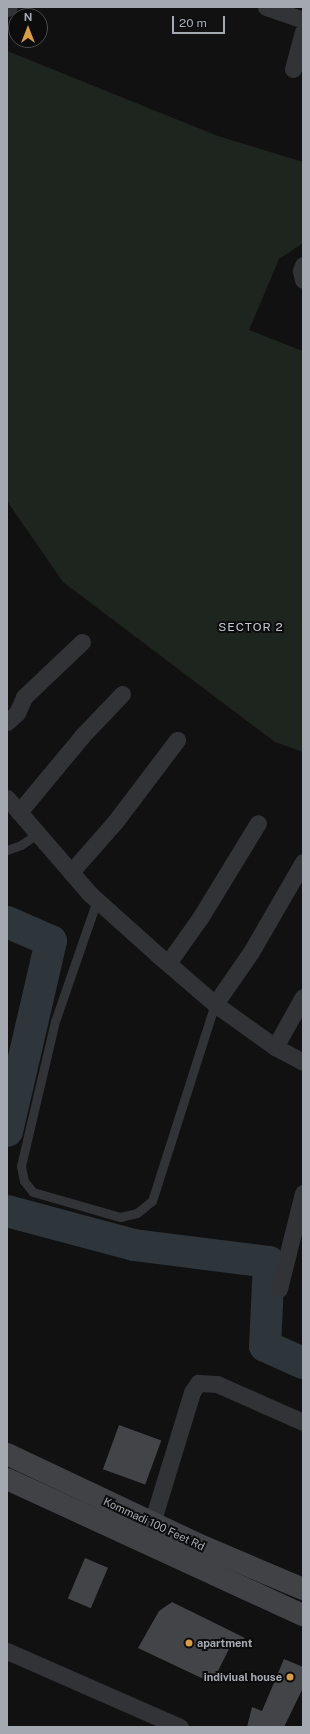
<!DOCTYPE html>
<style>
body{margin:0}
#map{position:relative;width:310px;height:1734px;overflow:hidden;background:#111112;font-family:"Public Sans",sans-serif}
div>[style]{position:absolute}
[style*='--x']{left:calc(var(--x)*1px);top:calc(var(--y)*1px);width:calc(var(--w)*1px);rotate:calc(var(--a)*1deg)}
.green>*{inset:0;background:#1e241e}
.river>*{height:32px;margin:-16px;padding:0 16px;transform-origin:16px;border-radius:16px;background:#2e363b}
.building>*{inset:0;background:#434447;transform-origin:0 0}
.lane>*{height:9px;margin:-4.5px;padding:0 4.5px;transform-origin:4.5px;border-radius:4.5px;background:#323337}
.street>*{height:17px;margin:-8.5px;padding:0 8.5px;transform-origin:8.5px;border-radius:8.5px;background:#323337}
.secondary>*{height:22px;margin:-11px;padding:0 11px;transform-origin:11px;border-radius:11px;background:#414246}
.dots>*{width:11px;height:11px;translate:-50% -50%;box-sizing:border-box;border:2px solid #0c0c0d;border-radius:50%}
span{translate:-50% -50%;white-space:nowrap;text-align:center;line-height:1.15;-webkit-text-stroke:4px #0c0c0d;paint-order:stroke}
.street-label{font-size:11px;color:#a4a9b1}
.poi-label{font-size:11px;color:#a4a9b1;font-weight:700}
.left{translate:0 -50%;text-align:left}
.right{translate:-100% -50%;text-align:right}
.neighbourhood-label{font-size:12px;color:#c4c7ce;letter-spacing:1px}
.frame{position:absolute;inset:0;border:8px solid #a4a9b1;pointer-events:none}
.north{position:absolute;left:8px;top:8px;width:40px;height:40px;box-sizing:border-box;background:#0c0c0d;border:1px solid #494b4f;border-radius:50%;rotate:0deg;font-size:11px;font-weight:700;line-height:16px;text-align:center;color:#a4a9b1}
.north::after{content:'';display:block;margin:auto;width:14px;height:18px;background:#da9c41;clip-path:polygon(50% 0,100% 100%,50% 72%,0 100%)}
.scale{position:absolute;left:172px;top:16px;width:53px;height:18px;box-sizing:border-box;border:2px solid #a4a9b1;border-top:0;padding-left:5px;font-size:12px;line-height:14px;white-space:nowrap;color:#a4a9b1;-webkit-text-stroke:3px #0c0c0d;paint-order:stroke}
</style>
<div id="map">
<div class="green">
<div style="clip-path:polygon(7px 51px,218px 136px,303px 162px,303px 243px,279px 259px,249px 330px,303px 351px,303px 752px,275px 742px,63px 582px,7px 501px)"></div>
</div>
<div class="river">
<div style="--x:7;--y:922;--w:48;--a:23.4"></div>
<div style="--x:51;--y:941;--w:195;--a:103"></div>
<div style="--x:7;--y:1211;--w:131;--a:15"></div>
<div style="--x:134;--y:1245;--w:136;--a:7.2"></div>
<div style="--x:269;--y:1262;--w:84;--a:92.7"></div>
<div style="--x:265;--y:1346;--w:42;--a:24.1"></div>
</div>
<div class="building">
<div style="left:119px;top:1425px;width:45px;height:47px;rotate:20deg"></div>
<div style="left:85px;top:1558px;width:25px;height:44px;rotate:23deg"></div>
<div style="clip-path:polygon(172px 1602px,245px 1638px,230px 1647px,212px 1683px,138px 1648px,159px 1611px)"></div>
<div style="clip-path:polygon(284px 1659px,303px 1667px,303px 1688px,284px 1727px,247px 1727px,252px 1707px,262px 1711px)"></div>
</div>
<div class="lane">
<div style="--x:7;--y:850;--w:15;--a:-20"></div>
<div style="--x:21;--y:845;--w:19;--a:-35"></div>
<div style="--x:97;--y:900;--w:128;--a:109.1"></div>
<div style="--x:55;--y:1021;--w:149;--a:103.2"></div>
<div style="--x:21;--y:1166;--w:15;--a:79"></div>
<div style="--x:24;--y:1181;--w:14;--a:51"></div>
<div style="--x:33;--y:1192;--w:91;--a:16"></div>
<div style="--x:120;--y:1217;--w:17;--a:-13"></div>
<div style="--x:137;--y:1213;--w:19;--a:-39"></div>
<div style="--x:152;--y:1201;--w:207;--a:-72.3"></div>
</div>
<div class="street">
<div style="--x:266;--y:7;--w:39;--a:19"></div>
<div style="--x:7;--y:8;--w:2;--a:-27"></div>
<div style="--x:293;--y:69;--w:38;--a:-75"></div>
<div style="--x:303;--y:265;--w:6;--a:108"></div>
<div style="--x:301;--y:271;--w:9;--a:77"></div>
<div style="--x:7;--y:722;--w:13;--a:-42"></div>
<div style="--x:17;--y:713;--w:17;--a:-66"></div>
<div style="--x:24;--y:697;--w:80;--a:-43.5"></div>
<div style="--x:7;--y:798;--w:127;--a:49.2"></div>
<div style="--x:90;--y:894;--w:91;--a:41.9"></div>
<div style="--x:158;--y:955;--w:75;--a:40.7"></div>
<div style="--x:215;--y:1004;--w:74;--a:35.6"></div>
<div style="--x:275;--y:1047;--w:32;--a:28"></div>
<div style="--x:19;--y:812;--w:99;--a:-50.3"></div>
<div style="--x:82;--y:736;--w:58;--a:-46.4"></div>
<div style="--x:71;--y:872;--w:67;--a:-48.7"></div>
<div style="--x:115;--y:822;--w:103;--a:-52.9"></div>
<div style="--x:168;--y:963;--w:55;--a:-54.6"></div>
<div style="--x:200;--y:918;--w:111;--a:-58.6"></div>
<div style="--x:215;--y:1004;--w:63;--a:-55.3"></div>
<div style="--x:251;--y:952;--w:104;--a:-60"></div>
<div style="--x:275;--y:1047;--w:57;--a:-60.8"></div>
<div style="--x:279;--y:1289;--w:99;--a:-76"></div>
<div style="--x:152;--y:1523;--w:137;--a:-73"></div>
<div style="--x:192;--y:1392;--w:11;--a:-56"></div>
<div style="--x:198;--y:1383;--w:19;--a:3"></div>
<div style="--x:217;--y:1384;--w:94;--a:23.8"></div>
<div style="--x:7;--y:1651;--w:189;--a:23.7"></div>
</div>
<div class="secondary">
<div style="--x:7;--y:1454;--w:210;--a:25.3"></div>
<div style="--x:197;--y:1544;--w:115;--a:23"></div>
<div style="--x:7;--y:1479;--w:326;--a:24.7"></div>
</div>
<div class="dots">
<div style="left:189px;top:1643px;background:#da9c41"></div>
<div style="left:290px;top:1677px;background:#da9c41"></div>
</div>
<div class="street-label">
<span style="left:154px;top:1524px;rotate:25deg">Kommadi 100 Feet Rd</span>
</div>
<div class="poi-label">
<span class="left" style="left:197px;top:1643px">apartment</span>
<span class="right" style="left:282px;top:1677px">indiviual house</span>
</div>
<div class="neighbourhood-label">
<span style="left:251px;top:628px">SECTOR 2</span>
</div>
<div class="frame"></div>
<div class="north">N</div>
<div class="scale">20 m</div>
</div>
